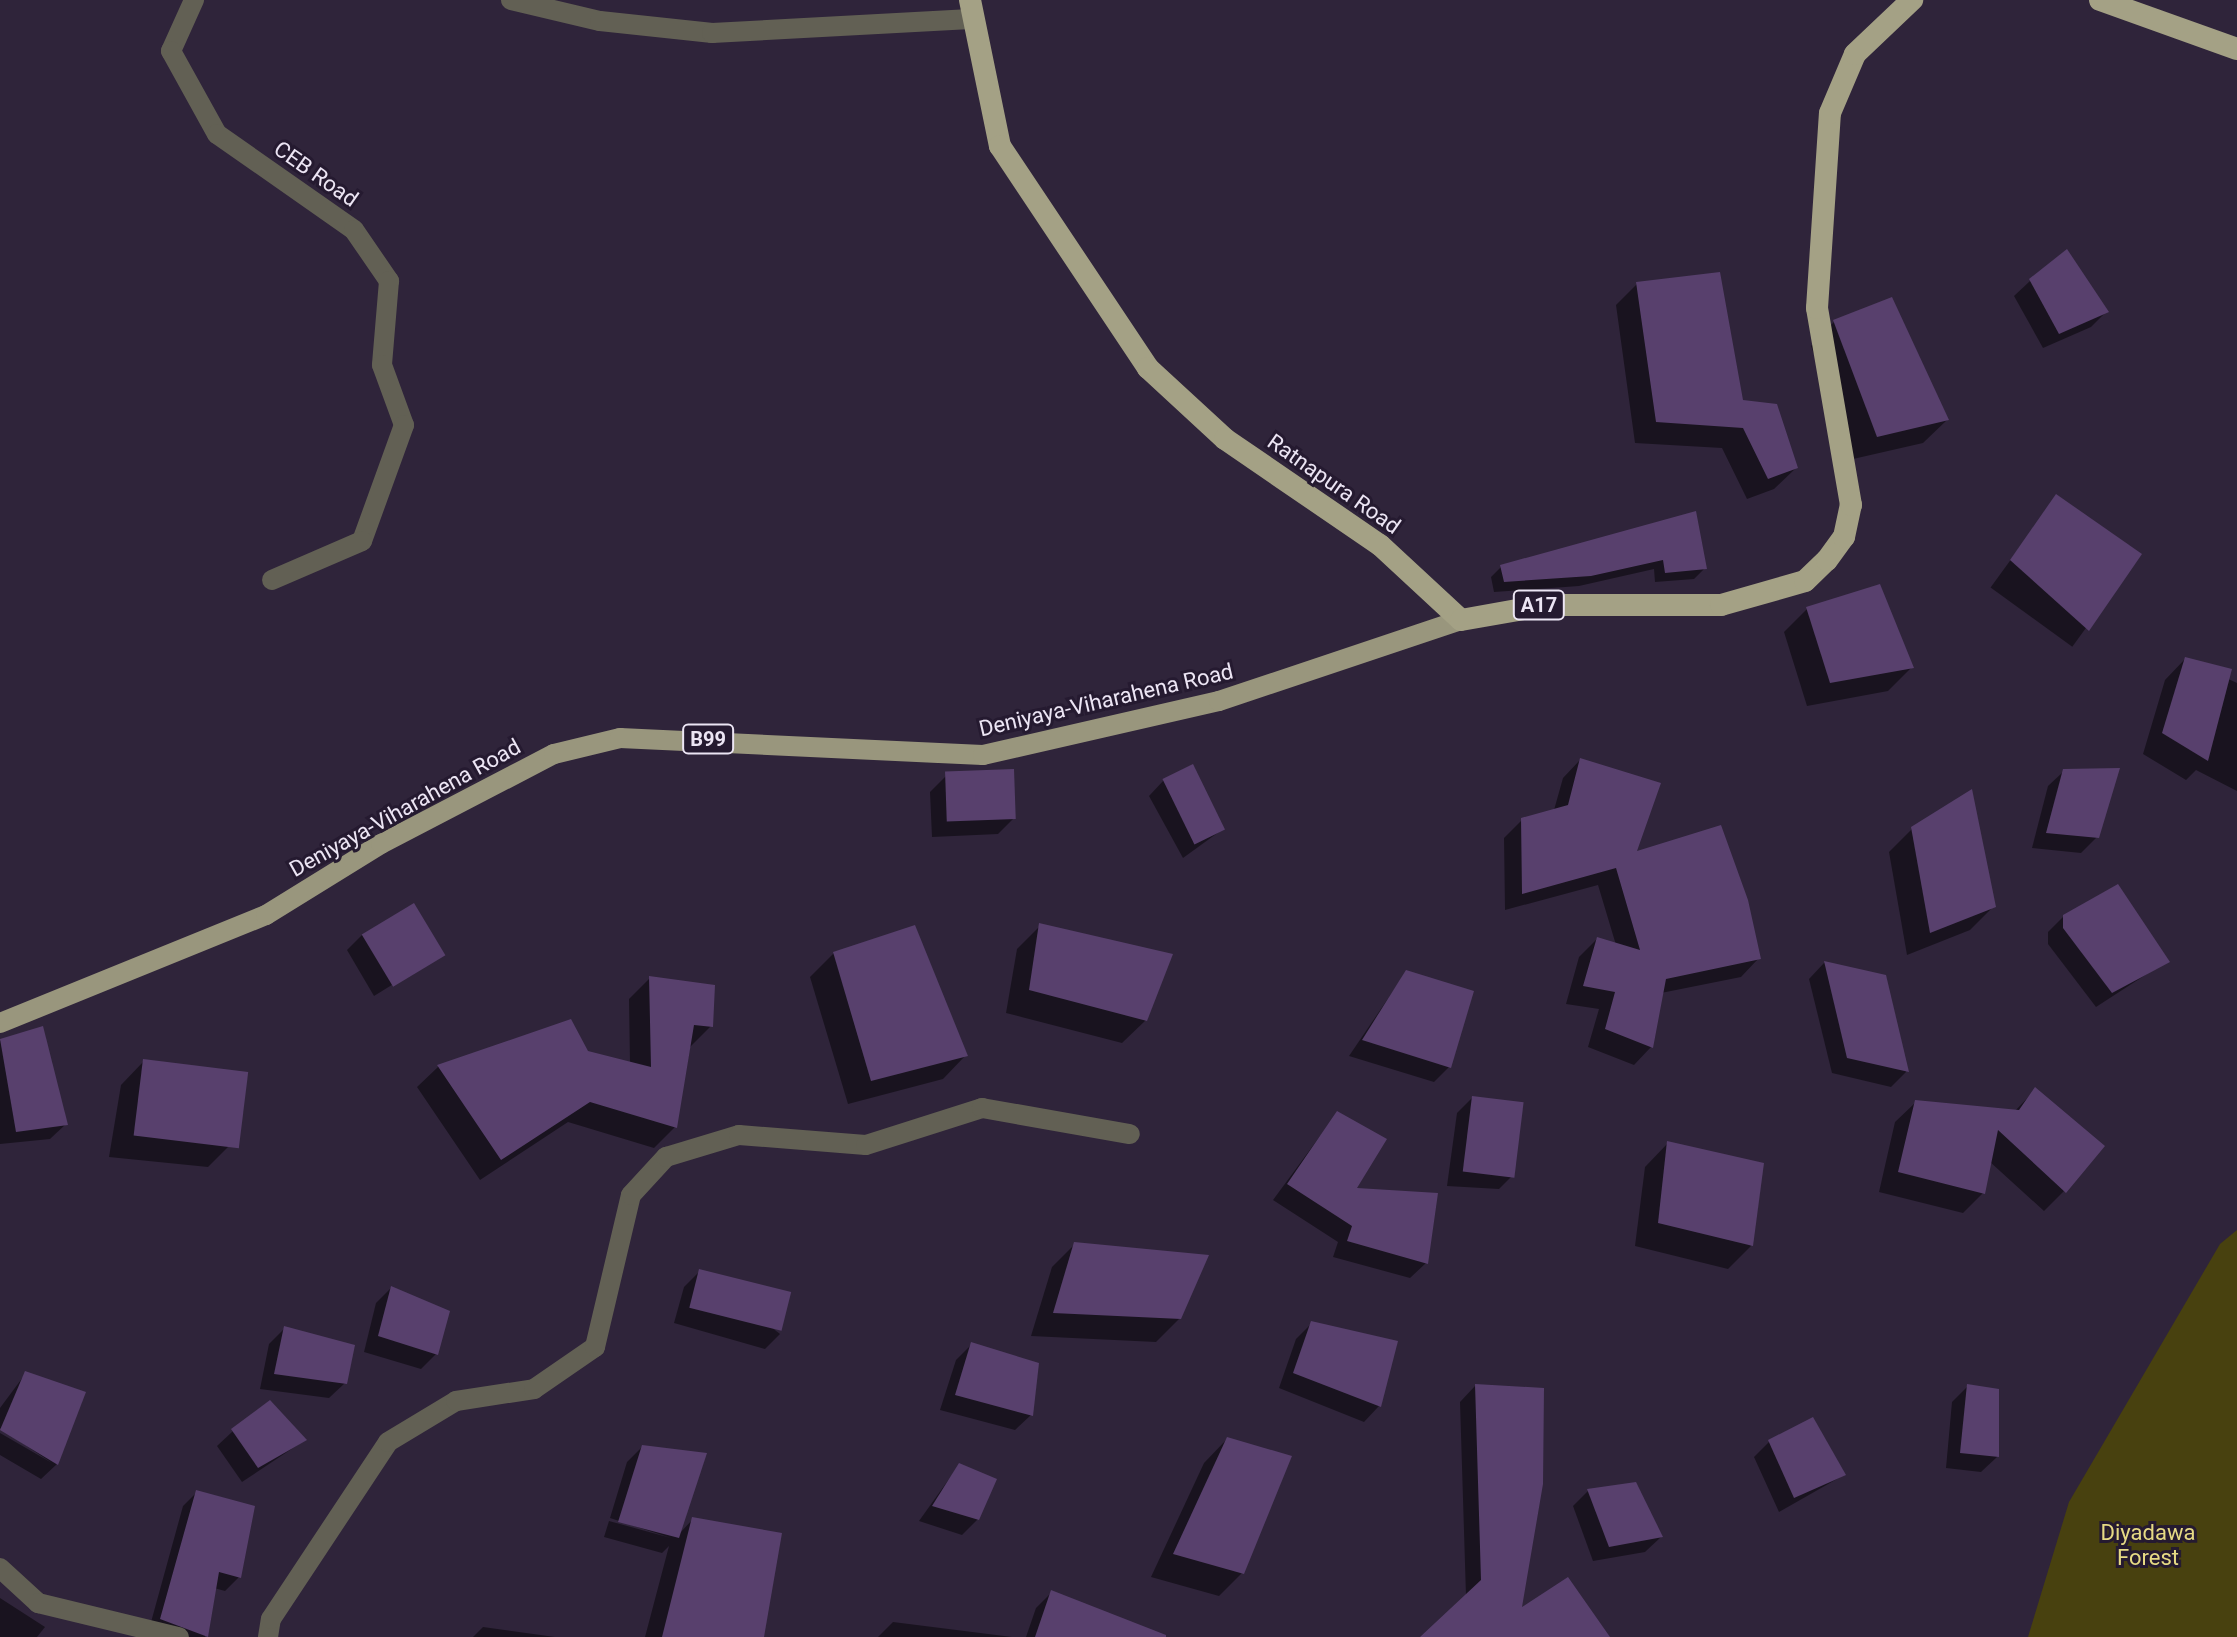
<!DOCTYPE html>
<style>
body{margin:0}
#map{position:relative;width:2237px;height:1637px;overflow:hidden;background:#2f243a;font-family:Roboto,sans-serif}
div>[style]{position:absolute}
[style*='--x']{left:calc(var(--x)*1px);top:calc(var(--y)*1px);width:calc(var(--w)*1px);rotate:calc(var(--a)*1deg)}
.green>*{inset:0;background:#48410f}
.shadow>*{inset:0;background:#0007;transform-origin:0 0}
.building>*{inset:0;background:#58406d;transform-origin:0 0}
.minor>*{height:20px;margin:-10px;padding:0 10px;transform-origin:10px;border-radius:10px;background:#626054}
.primary>*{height:20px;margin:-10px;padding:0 10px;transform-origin:10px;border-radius:10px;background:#99967d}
.trunk>*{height:22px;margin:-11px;padding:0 11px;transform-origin:11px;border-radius:11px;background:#a4a185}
span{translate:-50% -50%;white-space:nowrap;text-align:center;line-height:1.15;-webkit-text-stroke:6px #251a30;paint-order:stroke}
.shield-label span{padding:2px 6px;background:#251a30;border:2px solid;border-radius:6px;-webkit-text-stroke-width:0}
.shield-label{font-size:20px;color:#ece5f4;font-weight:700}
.street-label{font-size:22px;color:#ece5f4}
.park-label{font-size:22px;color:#e6da84}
</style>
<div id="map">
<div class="green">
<div style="clip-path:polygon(2237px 1230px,2237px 1637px,2028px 1637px,2069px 1502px,2220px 1244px)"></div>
</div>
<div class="shadow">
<div style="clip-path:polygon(2030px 281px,2106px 312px,2091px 327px,2043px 348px,2014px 296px)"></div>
<div style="clip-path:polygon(1637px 284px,1796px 468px,1774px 489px,1747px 499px,1722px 448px,1635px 443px,1616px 305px)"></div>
<div style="clip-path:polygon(1834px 322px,1947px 420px,1923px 443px,1853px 459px,1811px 346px)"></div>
<div style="left:2057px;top:496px;width:101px;height:113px;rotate:36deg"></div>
<div style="clip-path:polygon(1694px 514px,1704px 569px,1694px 579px,1655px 582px,1654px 569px,1579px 586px,1494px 592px,1491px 577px,1501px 567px)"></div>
<div style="clip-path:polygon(1807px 609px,1912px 667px,1888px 691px,1807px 706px,1784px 632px)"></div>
<div style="clip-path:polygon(2185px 659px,2237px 683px,2237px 791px,2196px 770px,2186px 780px,2143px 754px,2165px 680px)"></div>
<div style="clip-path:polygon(1580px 760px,1634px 854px,1758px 959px,1741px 977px,1661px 993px,1651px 1047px,1634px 1065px,1588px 1047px,1599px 1009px,1566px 1004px,1579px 957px,1597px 939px,1616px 945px,1598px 885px,1505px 910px,1504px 838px,1522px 820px,1554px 810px,1563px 778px)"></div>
<div style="clip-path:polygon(2064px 771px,2097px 837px,2081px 853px,2032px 848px,2048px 786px)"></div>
<div style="clip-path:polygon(946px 776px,1014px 818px,998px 834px,932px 837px,930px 792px)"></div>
<div style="clip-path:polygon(1164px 780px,1223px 829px,1183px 858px,1149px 796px)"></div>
<div style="clip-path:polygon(1912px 829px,1994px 906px,1970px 930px,1907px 955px,1889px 852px)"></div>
<div style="clip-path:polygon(2064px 916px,2167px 961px,2096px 1007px,2048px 944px,2048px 932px)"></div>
<div style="clip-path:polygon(1040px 926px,1146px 1020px,1122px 1043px,1006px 1013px,1017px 949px)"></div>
<div style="clip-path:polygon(362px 935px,442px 954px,374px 996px,347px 950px)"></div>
<div style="clip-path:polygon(834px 953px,966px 1055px,943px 1079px,848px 1104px,810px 977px)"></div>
<div style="clip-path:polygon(1824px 963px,1884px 976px,1906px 1072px,1891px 1087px,1832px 1073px,1809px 979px)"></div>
<div style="clip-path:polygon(1406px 972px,1449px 1067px,1434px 1082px,1349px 1056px)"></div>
<div style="clip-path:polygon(650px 978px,711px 1026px,690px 1047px,675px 1127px,654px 1148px,568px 1122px,480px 1180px,417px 1087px,438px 1067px,570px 1021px,586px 1052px,630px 1064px,629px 999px)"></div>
<div style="clip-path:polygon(42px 1029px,66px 1124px,50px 1139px,0 1144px,0 1041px)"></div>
<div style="clip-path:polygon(144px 1061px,232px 1143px,208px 1167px,109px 1157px,121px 1085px)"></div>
<div style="clip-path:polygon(2035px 1090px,2064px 1191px,2044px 1211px,1989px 1161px,1983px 1193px,1963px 1213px,1879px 1192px,1895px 1122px,1916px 1102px,2014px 1112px)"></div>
<div style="clip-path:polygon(1472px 1098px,1515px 1173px,1499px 1189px,1447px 1186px,1457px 1113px)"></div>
<div style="clip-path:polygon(1337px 1113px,1353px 1190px,1426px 1263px,1410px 1278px,1333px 1257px,1338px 1242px,1273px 1200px)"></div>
<div style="clip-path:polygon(1668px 1143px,1751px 1246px,1728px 1269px,1635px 1246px,1645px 1167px)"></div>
<div style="clip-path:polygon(1075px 1244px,1180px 1318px,1156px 1342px,1031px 1336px,1052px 1267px)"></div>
<div style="clip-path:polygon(700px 1271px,780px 1334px,765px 1349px,674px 1323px,684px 1287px)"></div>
<div style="clip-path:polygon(391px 1288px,436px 1354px,421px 1369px,364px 1352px,376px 1303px)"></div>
<div style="clip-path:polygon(1312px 1323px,1379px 1406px,1364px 1422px,1279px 1388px,1296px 1339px)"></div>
<div style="clip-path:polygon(284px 1329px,345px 1383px,329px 1398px,260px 1389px,269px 1344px)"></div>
<div style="clip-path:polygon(971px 1345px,1031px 1415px,1015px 1430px,940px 1410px,956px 1360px)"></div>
<div style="clip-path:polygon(26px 1373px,57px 1464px,41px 1479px,0 1455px,0 1433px,52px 1463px,0 1428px,0 1408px)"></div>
<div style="clip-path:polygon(1475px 1386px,1520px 1611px,1595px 1637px,1423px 1637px,1466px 1596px,1460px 1402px)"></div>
<div style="clip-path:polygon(1968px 1386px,1997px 1457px,1981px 1472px,1946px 1468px,1952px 1402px)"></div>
<div style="clip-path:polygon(233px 1431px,305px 1440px,242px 1482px,217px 1446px)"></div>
<div style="clip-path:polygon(1227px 1439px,1242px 1573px,1219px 1596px,1151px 1577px,1204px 1463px)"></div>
<div style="clip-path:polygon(1770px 1441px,1844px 1475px,1779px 1512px,1754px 1457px)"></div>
<div style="clip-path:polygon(642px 1447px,679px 1534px,693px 1519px,762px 1637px,645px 1637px,669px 1546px,662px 1553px,604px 1537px,609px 1521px,671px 1538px,610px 1518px,627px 1462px)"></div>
<div style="clip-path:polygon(959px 1465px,978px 1519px,962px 1535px,919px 1521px)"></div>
<div style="clip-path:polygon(1588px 1491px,1661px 1537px,1645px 1552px,1593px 1561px,1573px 1506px)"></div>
<div style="clip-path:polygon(197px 1492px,239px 1577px,225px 1591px,214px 1588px,205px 1637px,158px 1637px,148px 1633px,183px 1506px)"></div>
<div style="clip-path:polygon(1052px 1592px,1108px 1637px,1026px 1637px,1036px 1608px)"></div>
<div style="clip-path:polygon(0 1598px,45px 1627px,37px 1637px,0 1637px)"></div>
<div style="clip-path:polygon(893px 1622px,1012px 1637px,878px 1637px)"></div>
<div style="clip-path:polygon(483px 1627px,555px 1637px,473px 1637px)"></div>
</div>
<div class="building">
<div style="clip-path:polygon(2067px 249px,2109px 312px,2059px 334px,2029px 279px)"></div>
<div style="clip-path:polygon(1720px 272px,1743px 400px,1777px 404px,1798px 468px,1768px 479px,1743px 428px,1656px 422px,1636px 282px)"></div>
<div style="clip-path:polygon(1892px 297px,1949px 420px,1877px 437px,1833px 320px)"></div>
<div style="clip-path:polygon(2056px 494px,2142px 554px,2089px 631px,2010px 560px)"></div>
<div style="clip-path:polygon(1696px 511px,1707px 569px,1665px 573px,1663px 560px,1591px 576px,1504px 582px,1500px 565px)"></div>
<div style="clip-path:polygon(1880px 584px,1914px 668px,1830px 683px,1806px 607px)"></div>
<div style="clip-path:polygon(2185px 657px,2232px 669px,2208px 761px,2162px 733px)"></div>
<div style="clip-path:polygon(1580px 758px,1661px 783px,1637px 851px,1721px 825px,1748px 900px,1761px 959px,1666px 979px,1653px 1048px,1605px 1029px,1615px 992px,1583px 986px,1597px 937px,1640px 950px,1616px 868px,1522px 894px,1521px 818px,1568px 805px)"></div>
<div style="left:1193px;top:764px;width:73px;height:34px;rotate:64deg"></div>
<div style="clip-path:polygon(2120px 768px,2099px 838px,2046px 833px,2063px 769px)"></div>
<div style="left:1014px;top:769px;width:50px;height:69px;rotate:88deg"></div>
<div style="clip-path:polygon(1972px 789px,1996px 907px,1930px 933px,1911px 827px)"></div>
<div style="clip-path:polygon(2118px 884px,2170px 962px,2112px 993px,2063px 928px,2063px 915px)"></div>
<div style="left:414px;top:903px;width:61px;height:61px;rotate:59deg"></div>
<div style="clip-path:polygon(1039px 923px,1173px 954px,1147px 1021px,1029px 990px)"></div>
<div style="clip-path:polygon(915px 925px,968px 1056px,871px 1081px,833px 952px)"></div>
<div style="clip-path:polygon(1824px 961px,1886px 975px,1909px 1072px,1847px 1058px)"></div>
<div style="clip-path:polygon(1406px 970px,1474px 991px,1451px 1068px,1362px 1040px)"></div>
<div style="clip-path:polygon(649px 976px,715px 985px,713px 1027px,694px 1025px,677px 1128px,590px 1102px,501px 1160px,437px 1065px,571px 1019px,588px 1051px,651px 1067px)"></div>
<div style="clip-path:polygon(43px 1026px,68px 1125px,16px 1132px,0 1039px)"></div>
<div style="left:143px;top:1059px;width:106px;height:77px;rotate:7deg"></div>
<div style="clip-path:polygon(2035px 1087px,2105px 1146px,2066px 1193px,1998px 1130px,1985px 1194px,1898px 1172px,1915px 1100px,2019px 1110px)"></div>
<div style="left:1472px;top:1096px;width:52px;height:76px;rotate:7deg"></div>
<div style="clip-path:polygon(1337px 1111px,1387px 1139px,1357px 1188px,1438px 1193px,1428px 1264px,1347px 1241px,1352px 1226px,1287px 1184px)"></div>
<div style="clip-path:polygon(1667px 1141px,1764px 1163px,1753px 1246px,1658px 1223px)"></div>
<div style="clip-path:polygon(1074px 1242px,1209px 1255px,1181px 1319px,1053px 1313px)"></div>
<div style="left:699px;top:1269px;width:95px;height:40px;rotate:14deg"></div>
<div style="clip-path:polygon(391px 1286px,450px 1311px,438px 1355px,378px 1336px)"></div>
<div style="clip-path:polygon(1311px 1321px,1398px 1341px,1381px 1407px,1293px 1373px)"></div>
<div style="clip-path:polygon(284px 1326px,355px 1345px,347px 1384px,274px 1374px)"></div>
<div style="clip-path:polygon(971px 1342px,1039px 1363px,1033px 1416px,955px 1395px)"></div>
<div style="clip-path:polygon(25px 1371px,86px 1392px,58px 1465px,0 1430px)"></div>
<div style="clip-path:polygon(1475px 1384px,1544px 1388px,1543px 1484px,1522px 1607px,1568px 1577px,1610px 1637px,1420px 1637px,1481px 1580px)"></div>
<div style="clip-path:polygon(1967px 1384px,1999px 1389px,1999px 1457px,1960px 1453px)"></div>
<div style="clip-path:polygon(270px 1400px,307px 1440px,258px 1468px,231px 1429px)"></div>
<div style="clip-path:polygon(1813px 1417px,1846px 1475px,1794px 1498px,1768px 1440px)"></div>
<div style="clip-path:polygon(1227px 1437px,1292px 1456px,1244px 1574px,1173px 1554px)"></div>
<div style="clip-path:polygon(642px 1445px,707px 1453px,679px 1538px,618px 1522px)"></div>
<div style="clip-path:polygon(959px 1463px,997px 1479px,979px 1520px,932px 1506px)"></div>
<div style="clip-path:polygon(1636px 1482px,1663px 1537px,1609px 1547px,1587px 1489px)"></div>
<div style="clip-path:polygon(196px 1490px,255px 1506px,241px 1578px,219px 1572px,208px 1637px,160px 1619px)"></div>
<div style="clip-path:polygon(692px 1517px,782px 1533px,764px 1637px,662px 1637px)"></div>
<div style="clip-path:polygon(1051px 1590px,1166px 1635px,1166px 1637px,1035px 1637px)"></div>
</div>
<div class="minor">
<div style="--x:194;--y:0;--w:56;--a:114.3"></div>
<div style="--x:171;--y:51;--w:95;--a:61"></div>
<div style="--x:217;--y:134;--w:167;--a:35"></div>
<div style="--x:354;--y:230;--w:62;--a:55.5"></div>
<div style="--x:389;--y:281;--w:84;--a:94.8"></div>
<div style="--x:382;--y:365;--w:64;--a:69.9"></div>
<div style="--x:404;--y:425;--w:123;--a:109.9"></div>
<div style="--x:362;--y:541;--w:98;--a:156.6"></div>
<div style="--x:511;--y:0;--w:91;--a:13.3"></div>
<div style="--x:600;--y:21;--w:113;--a:6.1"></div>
<div style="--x:712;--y:33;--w:259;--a:-3.1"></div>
<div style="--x:0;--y:1568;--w:52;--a:42.6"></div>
<div style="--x:38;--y:1603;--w:145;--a:13.6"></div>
<div style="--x:268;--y:1637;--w:18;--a:-81"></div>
<div style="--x:271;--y:1619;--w:212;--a:-56.5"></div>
<div style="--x:388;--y:1442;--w:79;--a:-31.1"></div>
<div style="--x:456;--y:1401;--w:79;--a:-8.7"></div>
<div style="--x:534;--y:1389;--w:74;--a:-34.5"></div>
<div style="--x:595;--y:1347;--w:156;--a:-76.7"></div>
<div style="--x:631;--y:1195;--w:52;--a:-47.4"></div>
<div style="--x:666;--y:1157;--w:76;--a:-16.8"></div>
<div style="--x:739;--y:1135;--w:127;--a:4.5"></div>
<div style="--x:866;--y:1145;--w:122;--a:-17.7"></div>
<div style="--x:982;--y:1108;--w:150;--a:10"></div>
</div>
<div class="primary">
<div style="--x:0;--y:1023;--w:287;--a:-22.1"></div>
<div style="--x:266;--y:915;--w:135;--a:-31.7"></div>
<div style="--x:381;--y:844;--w:195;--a:-27.5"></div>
<div style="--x:554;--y:754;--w:68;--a:-13.6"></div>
<div style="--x:620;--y:738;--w:363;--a:2.7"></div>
<div style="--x:983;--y:755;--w:242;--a:-12.9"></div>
<div style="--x:1219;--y:701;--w:255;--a:-18.5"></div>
</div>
<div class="trunk">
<div style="--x:970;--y:0;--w:149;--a:78.4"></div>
<div style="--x:1000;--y:146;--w:267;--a:56.3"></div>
<div style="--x:1148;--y:368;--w:105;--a:42.7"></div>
<div style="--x:1225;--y:439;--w:188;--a:34.4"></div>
<div style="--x:1380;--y:545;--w:110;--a:42.8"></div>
<div style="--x:1461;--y:620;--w:86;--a:-10"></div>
<div style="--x:1546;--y:605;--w:175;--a:0"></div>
<div style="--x:1721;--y:605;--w:87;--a:-15.9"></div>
<div style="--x:1805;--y:581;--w:30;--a:-44"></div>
<div style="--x:1827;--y:560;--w:29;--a:-54"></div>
<div style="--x:1844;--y:537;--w:33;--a:-78"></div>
<div style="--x:1851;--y:505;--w:200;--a:-99.8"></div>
<div style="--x:1817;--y:308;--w:195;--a:-86.2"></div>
<div style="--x:1830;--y:113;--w:64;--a:-67"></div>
<div style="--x:1855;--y:54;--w:79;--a:-43.5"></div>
<div style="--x:2100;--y:0;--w:145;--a:19.7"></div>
</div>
<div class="shield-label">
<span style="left:1539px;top:605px">A17</span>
<span style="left:708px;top:739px">B99</span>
</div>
<div class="street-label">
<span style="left:316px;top:174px;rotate:35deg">CEB Road</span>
<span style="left:1334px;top:484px;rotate:35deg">Ratnapura Road</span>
<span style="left:1106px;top:700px;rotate:-13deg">Deniyaya-Viharahena Road</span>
<span style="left:405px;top:808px;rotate:-29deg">Deniyaya-Viharahena Road</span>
</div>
<div class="park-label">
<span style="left:2148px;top:1545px">Diyadawa<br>Forest</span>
</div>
</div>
